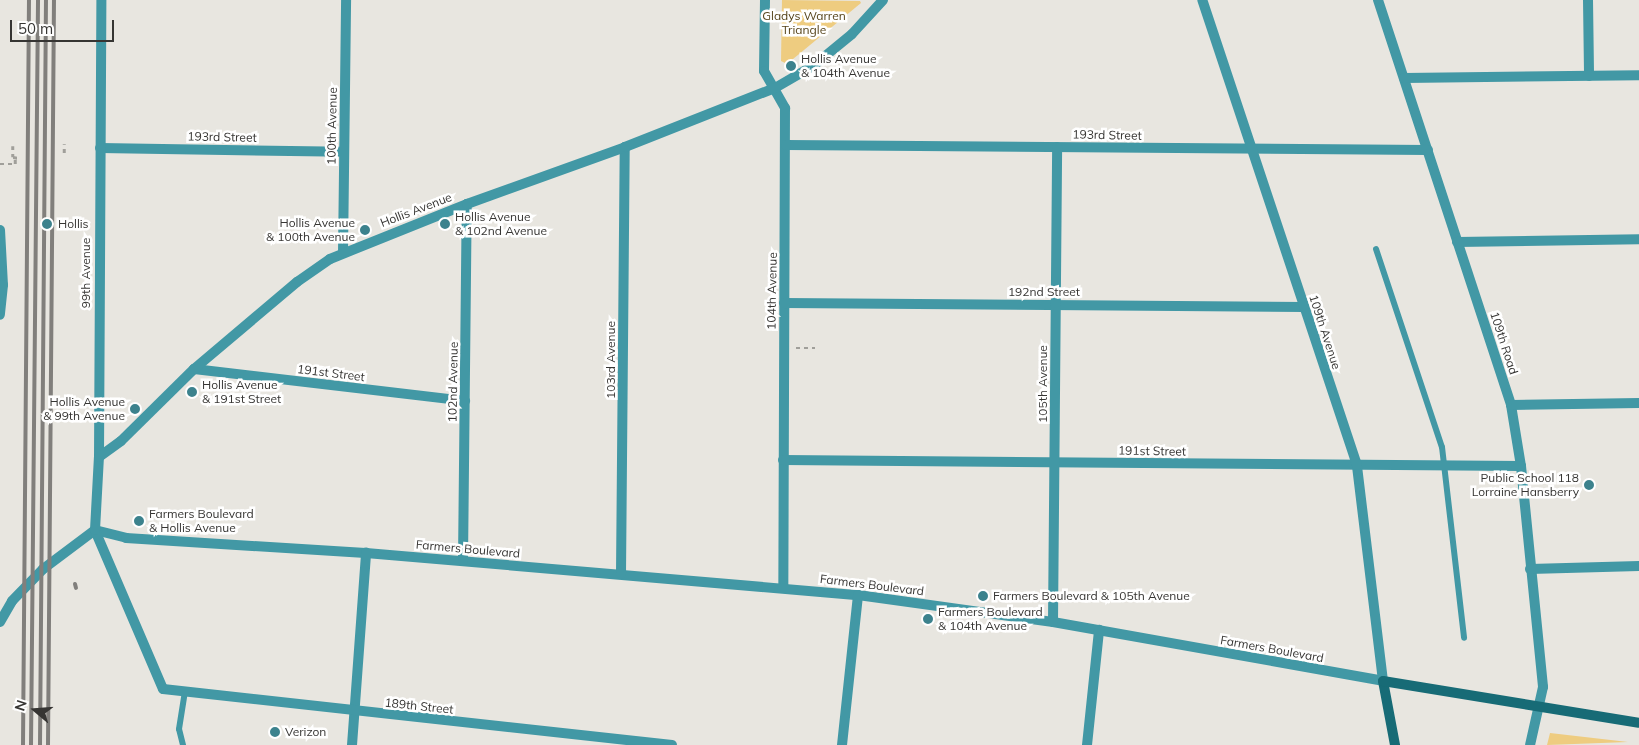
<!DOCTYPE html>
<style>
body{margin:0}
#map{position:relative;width:1639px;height:745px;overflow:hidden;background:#e8e6e0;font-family:Mulish,sans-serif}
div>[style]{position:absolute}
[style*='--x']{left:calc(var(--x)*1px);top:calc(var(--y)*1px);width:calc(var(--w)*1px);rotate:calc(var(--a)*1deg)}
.green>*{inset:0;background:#eecc80}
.path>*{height:2.5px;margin-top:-1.25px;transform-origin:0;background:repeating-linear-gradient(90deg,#a09f9a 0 4px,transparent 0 8px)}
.service>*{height:6px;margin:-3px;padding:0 3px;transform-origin:3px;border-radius:3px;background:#4298a5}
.pedestrian>*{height:10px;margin:-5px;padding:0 5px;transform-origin:5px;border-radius:5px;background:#4298a5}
.minor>*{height:10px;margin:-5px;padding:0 5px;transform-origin:5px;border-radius:5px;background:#4298a5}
.secondary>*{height:10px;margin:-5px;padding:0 5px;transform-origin:5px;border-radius:5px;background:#176b76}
.rail>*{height:4px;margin:-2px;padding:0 2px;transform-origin:2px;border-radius:2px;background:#817f7c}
.dots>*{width:14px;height:14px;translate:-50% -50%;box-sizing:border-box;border:2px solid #fff;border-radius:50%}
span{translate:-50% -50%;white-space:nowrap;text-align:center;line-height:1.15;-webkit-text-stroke:5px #fff;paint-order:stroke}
.park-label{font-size:12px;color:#55431a}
.poi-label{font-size:12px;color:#363533}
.left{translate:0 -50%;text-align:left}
.right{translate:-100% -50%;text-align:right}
.street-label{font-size:12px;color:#363533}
.north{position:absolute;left:10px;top:685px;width:50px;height:50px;-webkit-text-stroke:4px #fff;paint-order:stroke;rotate:288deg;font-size:14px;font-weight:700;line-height:20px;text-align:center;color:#363533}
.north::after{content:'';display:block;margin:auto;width:18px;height:22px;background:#363533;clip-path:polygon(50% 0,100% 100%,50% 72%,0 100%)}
.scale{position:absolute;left:10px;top:20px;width:104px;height:22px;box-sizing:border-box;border:2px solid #363533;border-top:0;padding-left:6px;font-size:15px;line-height:18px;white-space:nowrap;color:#363533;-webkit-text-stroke:4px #fff;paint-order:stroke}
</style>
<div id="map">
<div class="green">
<div style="clip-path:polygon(782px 0,860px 1px,861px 3px,787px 64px,781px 61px)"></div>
<div style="clip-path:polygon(1550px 733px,1628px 742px,1547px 745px)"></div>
</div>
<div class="path">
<div style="--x:13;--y:146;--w:11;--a:90"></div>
<div style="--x:13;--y:157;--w:6;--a:9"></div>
<div style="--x:64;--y:153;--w:9;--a:-90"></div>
<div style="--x:0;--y:164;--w:15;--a:0"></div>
<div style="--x:15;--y:164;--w:6;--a:-90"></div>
<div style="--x:796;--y:348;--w:19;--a:0"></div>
</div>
<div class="service">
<div style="--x:1376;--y:249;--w:209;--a:71.6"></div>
<div style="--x:1442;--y:447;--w:192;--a:83.4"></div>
<div style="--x:183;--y:745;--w:16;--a:-104"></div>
<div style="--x:179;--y:729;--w:37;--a:-81"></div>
</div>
<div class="pedestrian">
<div style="--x:0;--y:230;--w:55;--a:86.9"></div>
<div style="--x:3;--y:285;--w:30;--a:96"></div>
</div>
<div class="minor">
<div style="--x:765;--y:0;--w:71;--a:90.8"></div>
<div style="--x:764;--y:71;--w:43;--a:60.4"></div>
<div style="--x:785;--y:108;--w:479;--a:90.2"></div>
<div style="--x:1378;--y:0;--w:426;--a:71.8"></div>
<div style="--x:1511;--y:405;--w:62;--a:80.7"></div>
<div style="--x:1521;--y:466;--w:222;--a:84.3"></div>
<div style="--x:1543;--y:687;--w:59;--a:102.6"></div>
<div style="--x:1588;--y:0;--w:76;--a:89.2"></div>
<div style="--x:1404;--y:78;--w:235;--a:-0.7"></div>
<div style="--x:786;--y:145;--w:642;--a:0.45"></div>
<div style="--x:100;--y:148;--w:244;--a:0.9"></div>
<div style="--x:1457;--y:242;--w:182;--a:-0.9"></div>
<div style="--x:343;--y:253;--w:253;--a:-89.3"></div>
<div style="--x:784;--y:303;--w:520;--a:0.44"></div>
<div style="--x:194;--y:369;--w:273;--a:6.7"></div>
<div style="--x:1511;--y:405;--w:128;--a:-0.9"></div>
<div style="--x:99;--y:457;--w:457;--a:-89.7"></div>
<div style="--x:783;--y:460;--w:738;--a:0.47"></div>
<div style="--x:95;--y:530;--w:32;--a:14"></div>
<div style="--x:126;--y:538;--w:240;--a:3.6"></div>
<div style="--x:366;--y:553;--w:494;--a:4.9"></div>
<div style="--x:858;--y:595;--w:197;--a:7.9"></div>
<div style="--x:1053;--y:622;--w:335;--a:10.1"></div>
<div style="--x:1383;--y:681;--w:218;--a:-96.9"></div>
<div style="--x:1357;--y:465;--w:490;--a:-108.4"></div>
<div style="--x:463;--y:561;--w:357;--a:-89.4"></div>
<div style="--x:1530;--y:569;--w:109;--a:-1.6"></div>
<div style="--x:621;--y:574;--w:427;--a:-89.5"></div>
<div style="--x:0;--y:622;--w:24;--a:-60"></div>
<div style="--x:12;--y:601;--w:45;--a:-45.9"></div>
<div style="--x:43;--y:569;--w:65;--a:-36.9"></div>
<div style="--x:1053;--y:622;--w:475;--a:-89.5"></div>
<div style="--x:352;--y:745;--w:193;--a:-85.8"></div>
<div style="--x:672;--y:745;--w:512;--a:-173.72"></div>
<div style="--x:163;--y:689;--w:173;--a:-113.2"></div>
<div style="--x:95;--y:530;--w:73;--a:-86.9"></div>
<div style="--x:99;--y:457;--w:27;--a:-36"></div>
<div style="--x:121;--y:441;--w:103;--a:-44.6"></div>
<div style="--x:194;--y:369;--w:135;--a:-40.2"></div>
<div style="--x:297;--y:282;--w:40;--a:-34.9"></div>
<div style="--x:330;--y:259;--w:148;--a:-21.9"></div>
<div style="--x:467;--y:204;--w:168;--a:-19.8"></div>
<div style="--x:625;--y:147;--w:161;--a:-21.5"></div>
<div style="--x:775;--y:88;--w:44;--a:-30.1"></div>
<div style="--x:813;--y:66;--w:50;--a:-39.4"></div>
<div style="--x:852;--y:34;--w:46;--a:-47.6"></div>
<div style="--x:842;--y:745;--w:151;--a:-83.9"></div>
<div style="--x:1087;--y:745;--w:116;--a:-84"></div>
</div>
<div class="secondary">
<div style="--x:1395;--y:745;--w:65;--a:-100.6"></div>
<div style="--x:1383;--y:681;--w:259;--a:9.3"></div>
</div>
<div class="rail">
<div style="--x:75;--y:584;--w:4;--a:76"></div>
<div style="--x:23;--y:745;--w:745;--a:-89.54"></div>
<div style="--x:31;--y:745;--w:745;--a:-89.46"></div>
<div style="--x:40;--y:745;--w:745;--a:-89.54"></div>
<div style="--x:48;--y:745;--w:745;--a:-89.54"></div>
</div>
<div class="dots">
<div style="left:791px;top:66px;background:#3c828d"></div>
<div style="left:47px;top:224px;background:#3c828d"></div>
<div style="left:445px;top:224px;background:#3c828d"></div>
<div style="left:365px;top:230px;background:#3c828d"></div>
<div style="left:192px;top:392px;background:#3c828d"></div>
<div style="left:135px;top:409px;background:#3c828d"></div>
<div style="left:1589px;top:485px;background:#3c828d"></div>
<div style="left:139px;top:521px;background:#3c828d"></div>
<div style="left:983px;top:596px;background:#3c828d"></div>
<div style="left:928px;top:619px;background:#3c828d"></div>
<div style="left:275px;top:732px;background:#3c828d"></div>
</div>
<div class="park-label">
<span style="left:804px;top:23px">Gladys Warren<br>Triangle</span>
</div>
<div class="poi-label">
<span class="left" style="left:801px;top:66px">Hollis Avenue<br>&amp; 104th Avenue</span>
<span class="left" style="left:455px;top:224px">Hollis Avenue<br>&amp; 102nd Avenue</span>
<span class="right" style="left:355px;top:230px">Hollis Avenue<br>&amp; 100th Avenue</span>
<span class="left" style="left:58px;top:224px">Hollis</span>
<span class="left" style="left:202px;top:392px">Hollis Avenue<br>&amp; 191st Street</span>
<span class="right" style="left:125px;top:409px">Hollis Avenue<br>&amp; 99th Avenue</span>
<span class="right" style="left:1579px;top:485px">Public School 118<br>Lorraine Hansberry</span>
<span class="left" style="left:149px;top:521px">Farmers Boulevard<br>&amp; Hollis Avenue</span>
<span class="left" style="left:993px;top:596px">Farmers Boulevard &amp; 105th Avenue</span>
<span class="left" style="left:938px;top:619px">Farmers Boulevard<br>&amp; 104th Avenue</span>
<span class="left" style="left:285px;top:732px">Verizon</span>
</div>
<div class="street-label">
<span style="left:332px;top:126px;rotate:-89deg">100th Avenue</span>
<span style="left:1107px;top:135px;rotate:1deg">193rd Street</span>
<span style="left:222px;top:137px;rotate:1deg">193rd Street</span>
<span style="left:416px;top:210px;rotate:-21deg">Hollis Avenue</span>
<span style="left:86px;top:273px;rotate:-90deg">99th Avenue</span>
<span style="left:772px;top:291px;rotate:-89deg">104th Avenue</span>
<span style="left:1044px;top:292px">192nd Street</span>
<span style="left:1325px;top:332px;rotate:72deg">109th Avenue</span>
<span style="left:1504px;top:343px;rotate:72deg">109th Road</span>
<span style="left:611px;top:360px;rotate:-90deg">103rd Avenue</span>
<span style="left:331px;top:373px;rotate:7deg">191st Street</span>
<span style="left:453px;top:382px;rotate:-89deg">102nd Avenue</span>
<span style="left:1043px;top:384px;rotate:-90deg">105th Avenue</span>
<span style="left:1152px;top:451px;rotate:1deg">191st Street</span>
<span style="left:468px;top:549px;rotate:5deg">Farmers Boulevard</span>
<span style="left:872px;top:585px;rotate:7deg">Farmers Boulevard</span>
<span style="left:1272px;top:649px;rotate:10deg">Farmers Boulevard</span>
<span style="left:419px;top:706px;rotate:6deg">189th Street</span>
</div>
<div class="north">N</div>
<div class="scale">50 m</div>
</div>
